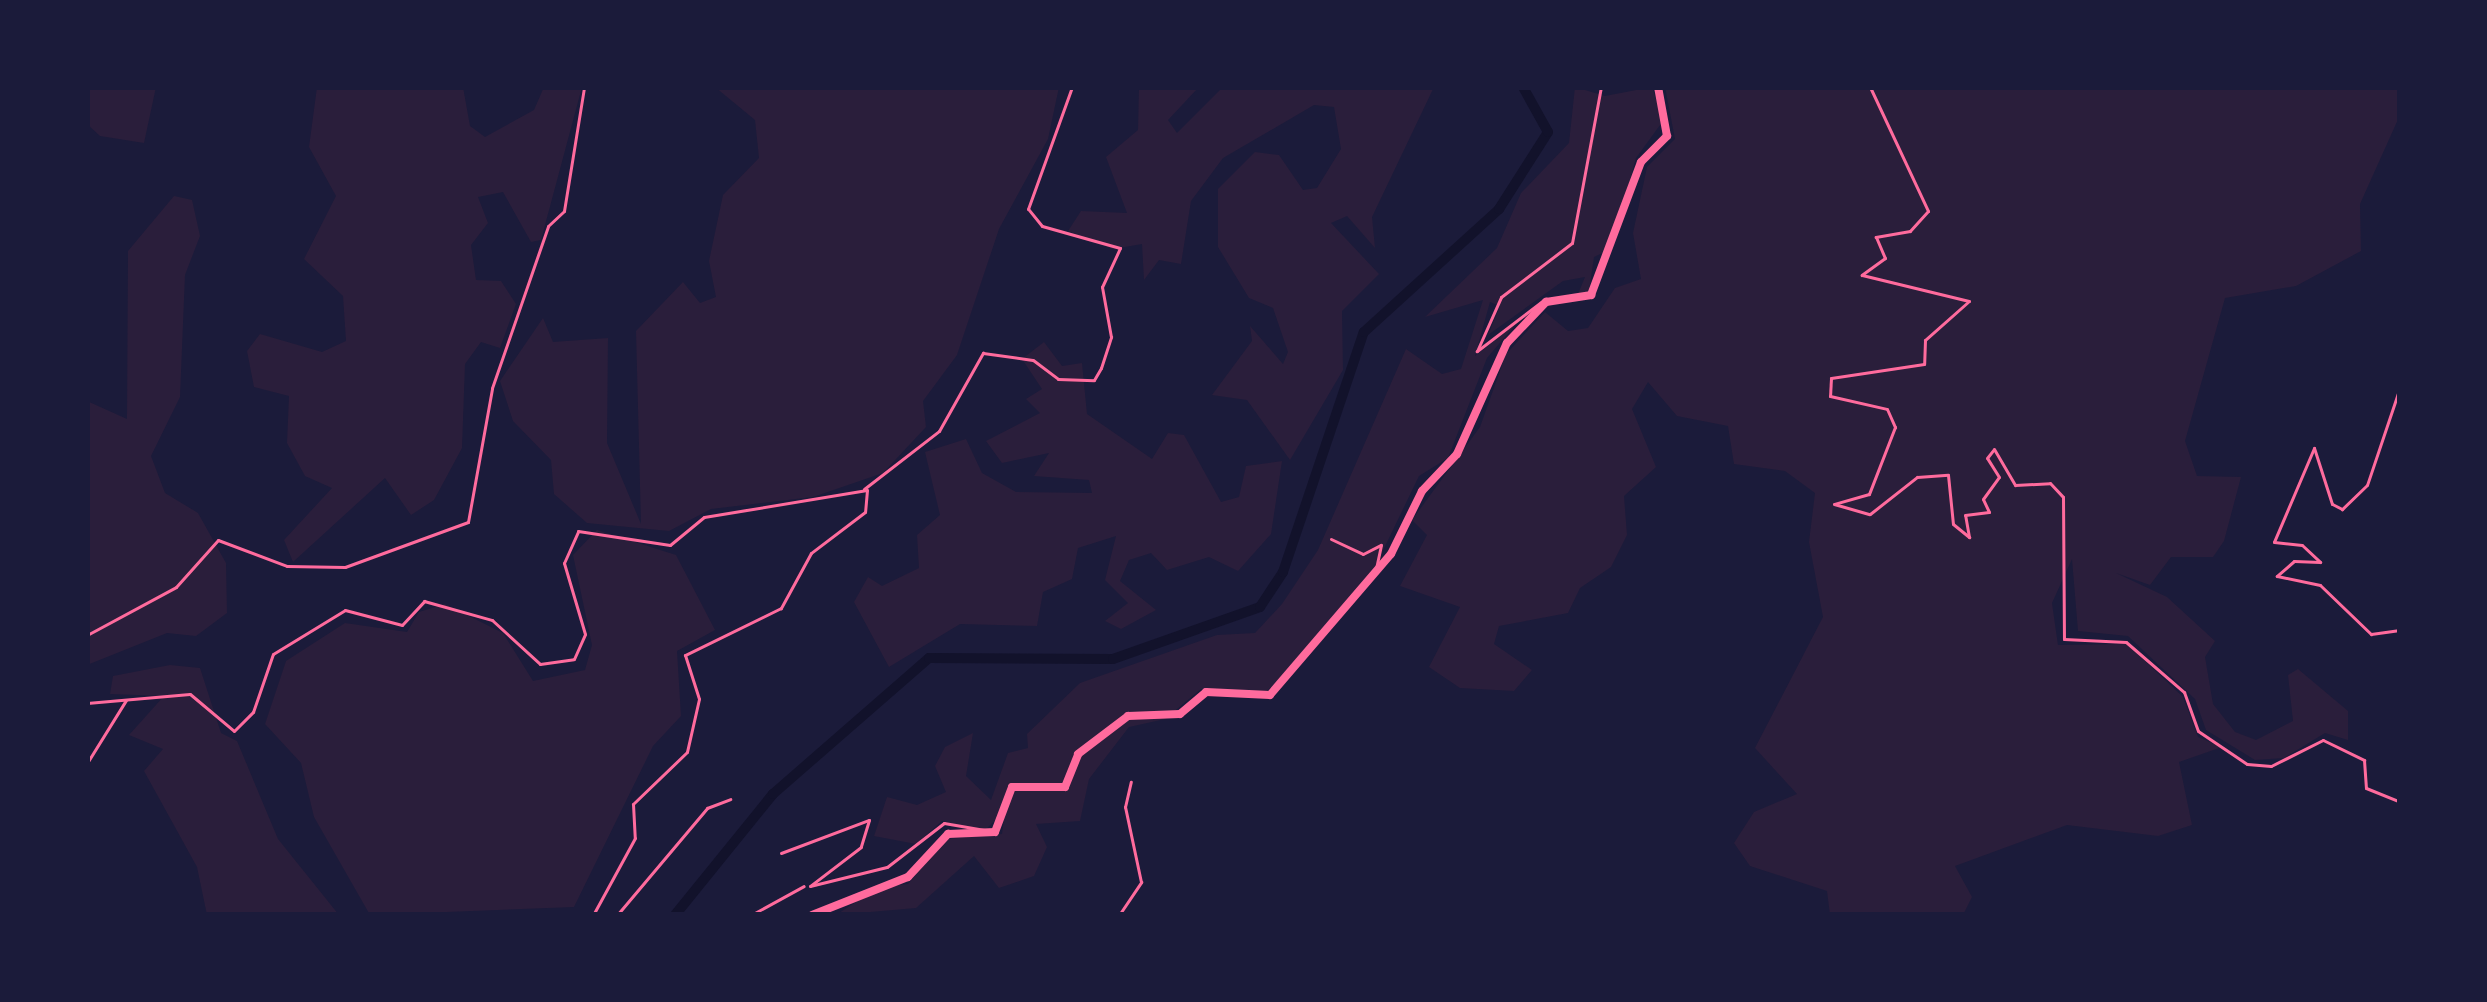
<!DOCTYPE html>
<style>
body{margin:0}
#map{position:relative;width:2487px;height:1002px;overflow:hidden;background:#1b1b3a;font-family:"PT Sans Narrow",sans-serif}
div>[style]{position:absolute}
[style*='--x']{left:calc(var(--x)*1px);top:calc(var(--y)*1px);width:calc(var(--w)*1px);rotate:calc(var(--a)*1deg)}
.green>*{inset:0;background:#2a1e3b}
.river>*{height:10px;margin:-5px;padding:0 5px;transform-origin:5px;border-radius:5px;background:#12122b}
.minor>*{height:3px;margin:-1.5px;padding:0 1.5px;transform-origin:1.5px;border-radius:1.5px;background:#ff6b9d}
.trunk>*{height:8px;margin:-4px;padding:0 4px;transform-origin:4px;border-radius:4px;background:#ff6b9d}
span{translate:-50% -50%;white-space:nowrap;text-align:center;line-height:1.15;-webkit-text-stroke:9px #1b1b3a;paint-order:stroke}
.frame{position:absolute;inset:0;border:90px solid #1b1b3a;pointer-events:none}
</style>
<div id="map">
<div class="green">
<div style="clip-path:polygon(87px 87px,156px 87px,144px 143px,100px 136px,87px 124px)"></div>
<div style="clip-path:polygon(317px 87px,463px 87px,470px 126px,485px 137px,534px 110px,544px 87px,582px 87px,541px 240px,531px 242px,503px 192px,478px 197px,488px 223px,471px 245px,476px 280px,501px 281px,516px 304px,500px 348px,481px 342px,465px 364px,462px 448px,434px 500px,411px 515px,385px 478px,293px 562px,284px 540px,332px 488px,305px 476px,287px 443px,289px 396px,254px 387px,247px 351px,260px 334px,322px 352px,346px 341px,343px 296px,304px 259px,336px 196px,309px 147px)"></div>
<div style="clip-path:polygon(715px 87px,1059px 87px,1048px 139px,999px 229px,957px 355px,923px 401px,926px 427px,883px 473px,813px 497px,711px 509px,669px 531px,587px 523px,554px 494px,551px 460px,513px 421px,500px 381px,543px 318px,553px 342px,608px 338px,607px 443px,641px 524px,636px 331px,683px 282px,700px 303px,716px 297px,709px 261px,723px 195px,759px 158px,755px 120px)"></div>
<div style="clip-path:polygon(1139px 87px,1199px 87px,1168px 120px,1177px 133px,1223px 87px,1434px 87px,1372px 217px,1375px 248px,1347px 216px,1331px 223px,1379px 274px,1342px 311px,1343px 370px,1290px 460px,1247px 400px,1212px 395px,1252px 341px,1250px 326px,1283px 364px,1288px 352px,1273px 308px,1249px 298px,1218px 247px,1218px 189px,1255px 152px,1279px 155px,1303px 190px,1317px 188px,1341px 149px,1334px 107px,1314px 105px,1223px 158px,1191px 201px,1181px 264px,1159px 260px,1144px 280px,1142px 244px,1113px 249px,1068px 231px,1081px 211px,1127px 213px,1106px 157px,1138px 130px)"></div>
<div style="clip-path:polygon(1575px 87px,1605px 96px,1652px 87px,1663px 121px,1636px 158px,1611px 249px,1594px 257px,1589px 291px,1578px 294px,1585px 277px,1563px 281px,1488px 335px,1500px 306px,1490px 302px,1475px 356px,1517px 323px,1487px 358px,1448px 458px,1419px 476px,1376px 565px,1278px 680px,1265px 693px,1201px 689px,1165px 719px,1129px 727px,1089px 779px,1080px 821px,1036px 824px,1047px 847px,1034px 876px,999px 888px,974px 856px,916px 908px,836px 915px,879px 887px,908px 884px,947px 839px,1002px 834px,1005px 811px,984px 831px,942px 821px,916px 844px,874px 836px,887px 797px,917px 805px,946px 792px,935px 766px,945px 747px,973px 733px,966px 776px,991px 800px,1008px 753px,1028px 748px,1027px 734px,1080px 683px,1217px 635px,1255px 633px,1282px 604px,1318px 550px,1406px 349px,1442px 374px,1461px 369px,1483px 300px,1425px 317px,1497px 248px,1521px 193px,1569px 143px)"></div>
<div style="clip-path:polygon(1665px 87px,2400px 87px,2400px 115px,2360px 204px,2361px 251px,2296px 286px,2225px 298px,2185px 441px,2197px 476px,2241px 477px,2224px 541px,2213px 557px,2171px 557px,2150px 585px,2116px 573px,2167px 597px,2215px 641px,2205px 657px,2213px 704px,2235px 732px,2256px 740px,2293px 721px,2288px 675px,2298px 669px,2348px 711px,2348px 740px,2325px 733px,2284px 758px,2255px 760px,2206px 730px,2195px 699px,2128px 636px,2078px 631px,2072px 559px,2052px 603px,2058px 645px,2127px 644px,2183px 697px,2198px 737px,2222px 747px,2179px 762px,2192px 825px,2158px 836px,2067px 825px,1955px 866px,1972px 897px,1963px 915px,1830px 915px,1827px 891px,1750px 866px,1734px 843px,1754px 812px,1797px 794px,1755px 748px,1823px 617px,1809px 542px,1815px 493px,1785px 471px,1734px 464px,1728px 426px,1677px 416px,1648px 382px,1632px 409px,1656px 467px,1624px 496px,1627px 535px,1611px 567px,1580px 588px,1568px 613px,1499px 626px,1494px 644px,1532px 670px,1514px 691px,1460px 688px,1429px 667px,1460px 607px,1400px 586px,1427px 535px,1412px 520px,1480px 427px,1506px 354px,1545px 312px,1568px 331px,1588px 328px,1615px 288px,1641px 279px,1633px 233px,1647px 167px,1675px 139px)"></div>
<div style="clip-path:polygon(174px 196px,192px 200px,200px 236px,185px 275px,180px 397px,151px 456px,165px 493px,198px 513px,226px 563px,227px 613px,196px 636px,167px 633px,87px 665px,87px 401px,127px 419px,128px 251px)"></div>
<div style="clip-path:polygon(1044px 342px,1062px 366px,1082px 363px,1087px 414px,1152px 459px,1168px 433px,1184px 435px,1221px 502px,1239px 497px,1246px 466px,1282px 461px,1271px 534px,1238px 571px,1209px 557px,1167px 570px,1151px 553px,1129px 560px,1120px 581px,1156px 610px,1121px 629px,1105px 621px,1128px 603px,1105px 580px,1116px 536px,1078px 548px,1072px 579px,1043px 592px,1037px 626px,960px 624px,889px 667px,854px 602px,868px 577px,882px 586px,919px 568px,917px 535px,940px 515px,925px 452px,966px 439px,982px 473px,1016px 492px,1092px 493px,1089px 480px,1034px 476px,1049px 453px,1002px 463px,986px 441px,1040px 413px,1026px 399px,1042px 389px,1022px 359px)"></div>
<div style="clip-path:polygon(597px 530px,676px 555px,715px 630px,677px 651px,681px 716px,653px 746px,574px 907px,370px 915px,314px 817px,301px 763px,265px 724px,286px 661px,345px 623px,407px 632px,419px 612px,445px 604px,503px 633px,533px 681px,585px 670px,592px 645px,573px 555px)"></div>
<div style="clip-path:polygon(170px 665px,200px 668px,221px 733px,237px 741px,278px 839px,339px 915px,207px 915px,197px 867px,144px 771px,163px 749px,129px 735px,164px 696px,110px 694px,113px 676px)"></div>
</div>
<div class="river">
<div style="--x:675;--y:915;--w:156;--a:-51"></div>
<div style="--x:773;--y:794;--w:207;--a:-41.1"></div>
<div style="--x:929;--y:658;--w:184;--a:0.3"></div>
<div style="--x:1113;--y:659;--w:156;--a:-19.5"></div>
<div style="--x:1260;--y:607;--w:42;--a:-56.7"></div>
<div style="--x:1283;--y:572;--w:253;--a:-71.4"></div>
<div style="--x:1364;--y:332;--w:183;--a:-42.3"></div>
<div style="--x:1499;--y:209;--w:91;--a:-57.5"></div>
<div style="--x:1548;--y:132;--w:51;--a:-119.1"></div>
</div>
<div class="minor">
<div style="--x:1870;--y:87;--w:137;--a:64.9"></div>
<div style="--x:1928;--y:211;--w:27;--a:132"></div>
<div style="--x:1910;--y:231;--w:35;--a:170"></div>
<div style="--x:1876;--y:237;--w:23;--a:67"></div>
<div style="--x:1885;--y:258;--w:29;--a:144"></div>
<div style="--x:1862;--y:275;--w:110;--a:13.7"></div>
<div style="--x:1969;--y:301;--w:59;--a:138.4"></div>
<div style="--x:1925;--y:340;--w:24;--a:92"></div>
<div style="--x:1924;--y:364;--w:94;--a:171.4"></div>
<div style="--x:1831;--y:378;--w:18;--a:93"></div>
<div style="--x:1830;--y:396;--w:58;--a:12.8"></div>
<div style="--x:1887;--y:409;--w:20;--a:66"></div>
<div style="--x:1895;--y:427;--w:72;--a:111.2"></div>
<div style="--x:1869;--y:494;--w:36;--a:164"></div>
<div style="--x:1834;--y:504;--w:37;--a:16"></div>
<div style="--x:1870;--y:514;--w:60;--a:-38.2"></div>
<div style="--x:1917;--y:477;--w:31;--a:-4"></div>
<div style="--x:1948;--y:475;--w:49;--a:84.2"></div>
<div style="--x:1953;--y:524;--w:21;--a:39"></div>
<div style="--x:1969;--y:537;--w:22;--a:-100"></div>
<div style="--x:1965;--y:515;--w:24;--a:-7"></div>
<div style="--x:1989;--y:512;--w:14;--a:-115"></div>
<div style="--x:1983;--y:499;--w:27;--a:-54"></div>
<div style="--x:1999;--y:477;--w:22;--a:-122"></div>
<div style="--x:1987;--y:458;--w:11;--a:-52"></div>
<div style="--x:1994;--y:449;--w:42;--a:59.7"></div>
<div style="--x:2015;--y:485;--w:35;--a:-3"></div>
<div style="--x:2050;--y:483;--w:19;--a:47"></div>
<div style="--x:2063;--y:497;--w:142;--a:89.6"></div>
<div style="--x:2064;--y:639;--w:62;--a:2.8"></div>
<div style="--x:2126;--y:642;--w:77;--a:40.8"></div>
<div style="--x:2184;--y:692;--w:41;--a:70.3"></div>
<div style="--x:2198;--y:731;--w:59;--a:34"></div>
<div style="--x:2247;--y:764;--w:24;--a:5"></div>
<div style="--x:2271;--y:766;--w:58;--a:-26.6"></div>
<div style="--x:2323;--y:740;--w:46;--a:26"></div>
<div style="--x:2364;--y:760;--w:28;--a:86"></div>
<div style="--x:2366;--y:788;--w:37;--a:22"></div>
<div style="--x:1545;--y:299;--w:86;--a:142.6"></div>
<div style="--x:1477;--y:351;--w:59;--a:-66"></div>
<div style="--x:1501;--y:297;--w:89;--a:-37.3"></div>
<div style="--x:1572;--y:243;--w:159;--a:-79.5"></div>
<div style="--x:2400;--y:387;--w:103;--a:108.6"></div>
<div style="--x:2367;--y:485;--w:35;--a:136"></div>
<div style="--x:2342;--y:509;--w:11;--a:-153"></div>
<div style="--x:2332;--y:504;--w:59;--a:-107.8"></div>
<div style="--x:2314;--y:448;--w:102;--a:113.1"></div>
<div style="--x:2274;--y:542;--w:28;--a:6"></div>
<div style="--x:2302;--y:545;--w:25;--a:43"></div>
<div style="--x:2320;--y:562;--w:26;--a:-178"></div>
<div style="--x:2294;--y:561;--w:23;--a:139"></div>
<div style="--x:2277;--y:576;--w:44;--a:11.8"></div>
<div style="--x:2320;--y:585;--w:71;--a:43.9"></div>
<div style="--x:2371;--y:634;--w:29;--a:-8"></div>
<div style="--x:864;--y:489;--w:95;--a:-37.7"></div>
<div style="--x:939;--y:431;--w:90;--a:-60.6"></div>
<div style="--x:983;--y:353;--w:50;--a:8"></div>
<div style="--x:1033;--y:360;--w:31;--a:37"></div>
<div style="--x:1058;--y:379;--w:36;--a:2"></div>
<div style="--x:1094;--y:380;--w:14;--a:-60"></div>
<div style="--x:1101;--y:368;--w:33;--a:-72"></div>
<div style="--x:1111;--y:337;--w:51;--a:-100.2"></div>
<div style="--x:1102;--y:287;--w:43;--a:-65.2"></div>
<div style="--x:1120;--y:248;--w:81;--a:-164.2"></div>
<div style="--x:1042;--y:226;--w:22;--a:-129"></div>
<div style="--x:1028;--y:209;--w:130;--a:-70.2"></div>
<div style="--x:1331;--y:539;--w:35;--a:25"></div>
<div style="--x:1363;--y:554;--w:20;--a:-27"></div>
<div style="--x:1381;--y:545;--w:25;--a:102"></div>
<div style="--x:87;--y:635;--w:101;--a:-28.3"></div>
<div style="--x:176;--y:587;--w:63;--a:-48.2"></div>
<div style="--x:218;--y:540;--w:74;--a:20.6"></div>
<div style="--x:287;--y:566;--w:58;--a:1"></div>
<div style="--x:345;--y:567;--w:131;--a:-20.1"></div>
<div style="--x:468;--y:522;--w:136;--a:-79.8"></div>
<div style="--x:492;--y:388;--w:171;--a:-70.9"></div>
<div style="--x:548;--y:226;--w:22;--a:-43"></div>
<div style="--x:564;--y:211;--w:126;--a:-80.8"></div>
<div style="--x:87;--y:703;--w:103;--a:-5"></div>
<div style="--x:190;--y:694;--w:57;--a:40.1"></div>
<div style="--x:234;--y:731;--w:27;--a:-45"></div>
<div style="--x:253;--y:712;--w:61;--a:-71"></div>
<div style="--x:273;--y:654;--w:84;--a:-31.4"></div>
<div style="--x:345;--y:610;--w:59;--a:14.7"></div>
<div style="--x:402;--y:625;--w:33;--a:-47"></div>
<div style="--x:424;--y:601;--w:71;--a:15.6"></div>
<div style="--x:492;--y:620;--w:65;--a:42.5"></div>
<div style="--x:540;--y:664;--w:34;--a:-8"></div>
<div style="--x:574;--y:659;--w:27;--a:-66"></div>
<div style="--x:585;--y:634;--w:74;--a:-106.5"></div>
<div style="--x:564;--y:563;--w:35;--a:-66"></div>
<div style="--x:578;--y:531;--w:93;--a:8.7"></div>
<div style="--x:670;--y:545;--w:44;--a:-39.5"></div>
<div style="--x:704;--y:517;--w:165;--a:-9.4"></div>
<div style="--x:867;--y:490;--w:22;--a:95"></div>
<div style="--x:865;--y:512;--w:68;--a:142.8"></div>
<div style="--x:811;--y:553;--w:63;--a:118.6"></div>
<div style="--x:781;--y:608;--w:107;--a:153.9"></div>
<div style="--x:685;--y:655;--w:46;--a:72.3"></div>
<div style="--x:699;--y:699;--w:54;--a:102.8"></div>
<div style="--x:687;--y:752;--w:75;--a:136.1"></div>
<div style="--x:633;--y:804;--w:34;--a:87"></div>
<div style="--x:635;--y:838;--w:88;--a:118.6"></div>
<div style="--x:87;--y:763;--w:74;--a:-58.2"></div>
<div style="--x:87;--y:798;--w:15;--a:90"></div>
<div style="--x:781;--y:853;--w:94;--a:-20.6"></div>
<div style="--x:869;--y:820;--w:28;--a:107"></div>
<div style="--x:861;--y:847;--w:64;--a:142.6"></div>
<div style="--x:810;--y:886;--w:79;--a:-13.9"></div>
<div style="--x:887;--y:867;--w:72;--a:-37.7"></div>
<div style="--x:944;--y:823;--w:41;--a:9.9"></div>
<div style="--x:617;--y:915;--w:140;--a:-49.9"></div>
<div style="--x:707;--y:808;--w:25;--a:-21"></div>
<div style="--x:751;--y:915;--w:60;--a:-28.7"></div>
<div style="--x:1119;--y:915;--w:40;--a:-56"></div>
<div style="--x:1141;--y:882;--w:77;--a:-102"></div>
<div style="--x:1125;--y:807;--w:26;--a:-77"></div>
</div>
<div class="trunk">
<div style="--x:812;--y:915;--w:103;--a:-21.6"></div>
<div style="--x:908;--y:877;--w:59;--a:-47.1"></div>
<div style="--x:948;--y:834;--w:47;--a:-2.4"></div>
<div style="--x:995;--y:832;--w:48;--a:-69.3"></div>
<div style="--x:1012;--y:787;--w:53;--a:0"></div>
<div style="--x:1065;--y:787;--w:35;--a:-68"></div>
<div style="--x:1078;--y:754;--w:63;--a:-37.2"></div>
<div style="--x:1128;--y:716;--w:52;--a:-2.2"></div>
<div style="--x:1180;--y:714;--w:34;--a:-40"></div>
<div style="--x:1206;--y:692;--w:64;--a:2.7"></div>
<div style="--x:1270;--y:695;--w:186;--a:-49.4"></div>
<div style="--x:1391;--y:554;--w:70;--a:-63.8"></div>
<div style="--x:1422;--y:491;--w:51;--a:-46.6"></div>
<div style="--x:1457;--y:454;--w:122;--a:-65.8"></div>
<div style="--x:1507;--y:343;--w:57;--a:-46.4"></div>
<div style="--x:1546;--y:302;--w:46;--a:-8.8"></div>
<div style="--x:1591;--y:295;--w:142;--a:-69.4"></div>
<div style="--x:1641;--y:162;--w:37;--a:-45"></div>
<div style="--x:1667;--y:136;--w:50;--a:-100.4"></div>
</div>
<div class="frame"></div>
</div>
